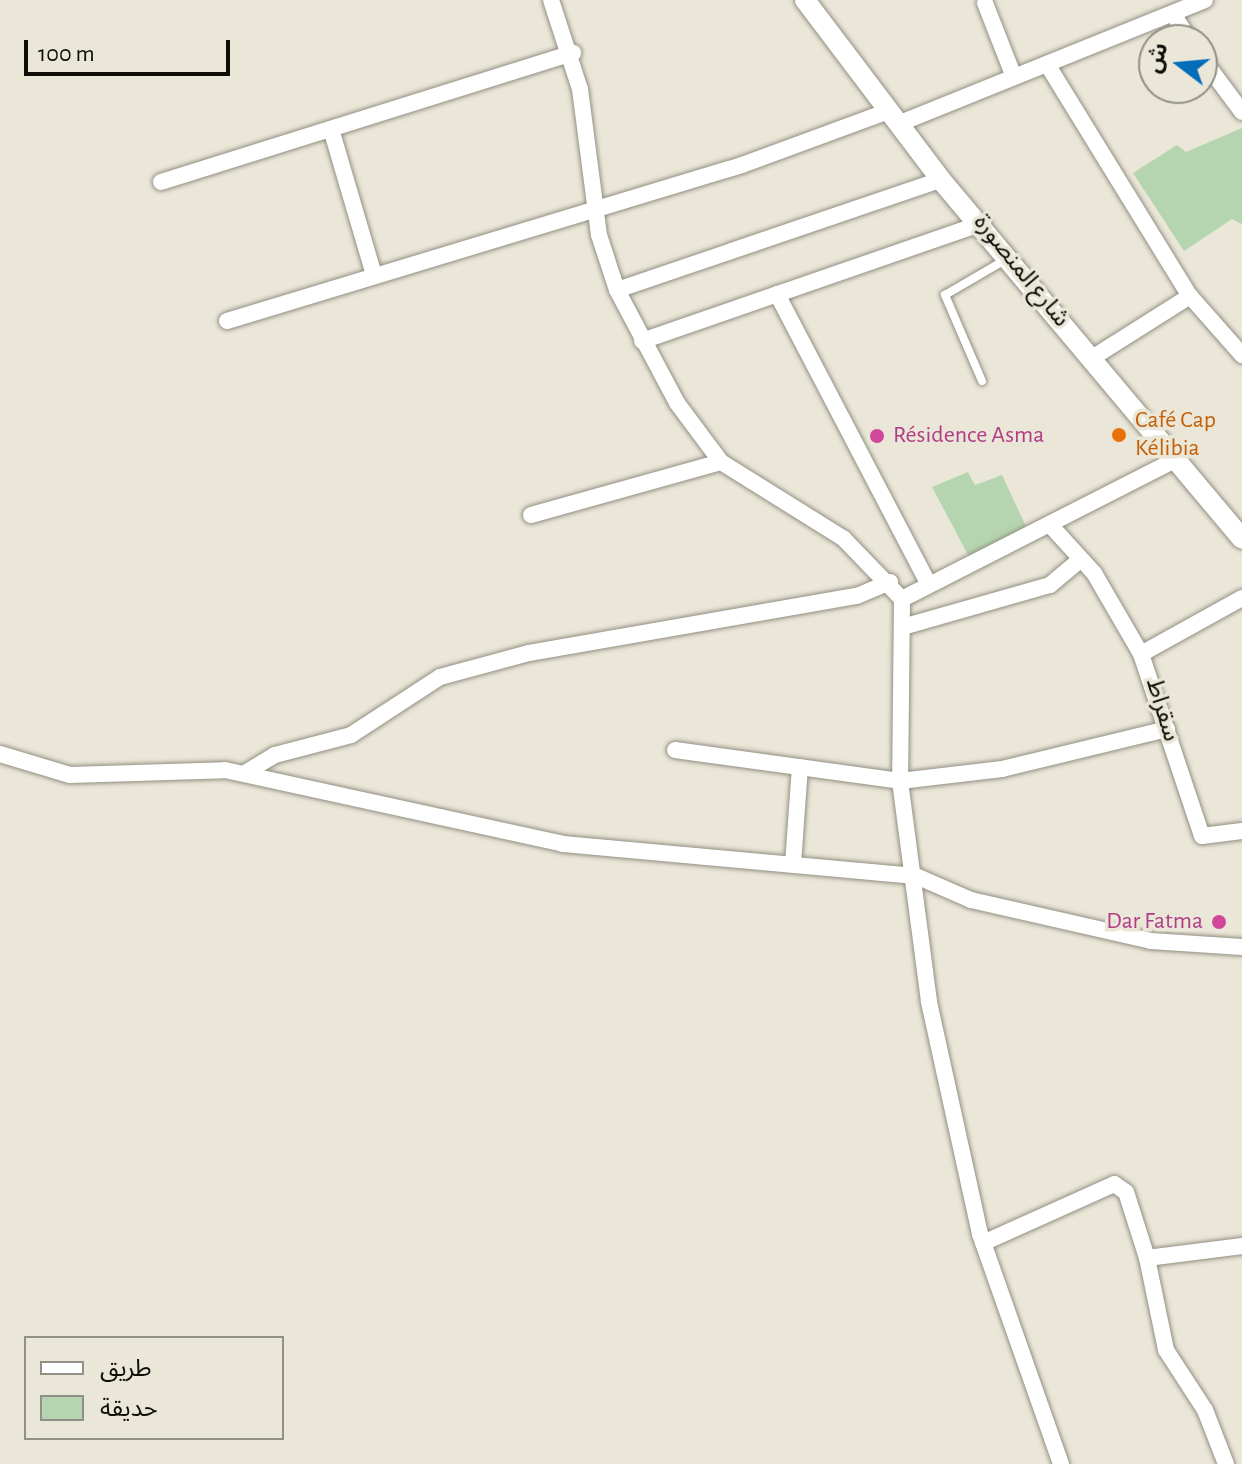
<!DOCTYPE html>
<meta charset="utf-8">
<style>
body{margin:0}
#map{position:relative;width:1242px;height:1464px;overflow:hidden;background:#eae6d8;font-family:"Alegreya Sans","Noto Sans Arabic",sans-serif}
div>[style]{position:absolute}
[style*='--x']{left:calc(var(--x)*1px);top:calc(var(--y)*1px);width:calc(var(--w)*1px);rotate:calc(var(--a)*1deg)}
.green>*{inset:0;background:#b4d5b0}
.roads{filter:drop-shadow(0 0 2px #928f82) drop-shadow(0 0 2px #928f82)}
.service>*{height:8px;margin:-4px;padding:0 4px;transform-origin:4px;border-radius:4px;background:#fff}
.minor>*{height:16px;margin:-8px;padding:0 8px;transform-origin:8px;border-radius:8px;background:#fff}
.tertiary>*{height:20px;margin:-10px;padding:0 10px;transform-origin:10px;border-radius:10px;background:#fff}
.dots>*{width:22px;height:22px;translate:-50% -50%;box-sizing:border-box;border:4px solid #eae6d8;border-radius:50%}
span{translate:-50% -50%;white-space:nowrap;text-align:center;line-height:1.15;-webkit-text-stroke:7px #eae6d8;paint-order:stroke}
.street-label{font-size:24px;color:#0e0d08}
.food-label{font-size:24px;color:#c56008}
.left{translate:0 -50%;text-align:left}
.hotel-label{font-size:24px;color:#b23c85}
.right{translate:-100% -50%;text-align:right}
.legend{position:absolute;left:24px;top:1336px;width:260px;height:104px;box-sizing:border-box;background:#eae6d8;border:2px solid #928f85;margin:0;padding:10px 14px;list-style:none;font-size:24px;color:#0e0d08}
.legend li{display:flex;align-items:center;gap:16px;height:40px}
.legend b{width:40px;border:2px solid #928f85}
.north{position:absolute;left:1138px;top:24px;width:80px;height:80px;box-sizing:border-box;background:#eae6d8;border:2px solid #928f85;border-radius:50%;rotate:286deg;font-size:22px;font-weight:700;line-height:32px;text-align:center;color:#0e0d08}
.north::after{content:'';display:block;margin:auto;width:28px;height:36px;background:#036db9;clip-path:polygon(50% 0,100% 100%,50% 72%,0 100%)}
.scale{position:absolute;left:24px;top:40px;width:206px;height:36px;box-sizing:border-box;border:4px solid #0e0d08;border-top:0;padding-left:10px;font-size:24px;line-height:28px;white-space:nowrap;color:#0e0d08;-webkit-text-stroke:6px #eae6d8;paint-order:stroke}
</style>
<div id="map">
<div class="green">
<div style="clip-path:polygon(1242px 128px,1242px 224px,1232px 219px,1184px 251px,1133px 173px,1177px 145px,1186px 152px)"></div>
<div style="clip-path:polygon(968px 472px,975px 485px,1002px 475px,1030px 535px,974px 566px,932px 487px)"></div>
</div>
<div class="roads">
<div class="service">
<div style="--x:982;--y:381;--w:94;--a:-113.3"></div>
<div style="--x:945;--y:295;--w:69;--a:-30.3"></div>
</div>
<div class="minor">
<div style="--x:551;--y:0;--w:94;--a:72"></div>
<div style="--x:580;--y:89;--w:147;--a:82.6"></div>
<div style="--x:599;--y:235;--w:58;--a:71.9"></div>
<div style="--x:617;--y:290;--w:128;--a:62"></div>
<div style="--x:677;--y:403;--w:74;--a:53.3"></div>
<div style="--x:721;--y:462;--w:145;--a:32"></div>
<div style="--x:844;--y:539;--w:83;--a:46"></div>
<div style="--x:902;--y:599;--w:182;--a:90.6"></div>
<div style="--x:900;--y:781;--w:223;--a:82.5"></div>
<div style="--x:929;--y:1002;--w:238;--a:77.6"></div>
<div style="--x:980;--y:1234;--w:244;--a:70.6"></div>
<div style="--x:985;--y:3;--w:79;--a:68.6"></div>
<div style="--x:1173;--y:14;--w:31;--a:57"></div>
<div style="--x:1202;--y:58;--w:67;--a:53.5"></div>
<div style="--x:1047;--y:64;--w:273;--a:58.4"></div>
<div style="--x:1190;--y:296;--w:79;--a:48.6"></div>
<div style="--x:898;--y:124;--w:331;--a:-22"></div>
<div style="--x:331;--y:129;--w:152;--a:73.6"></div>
<div style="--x:161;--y:182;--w:432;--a:-17.4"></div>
<div style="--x:617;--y:290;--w:342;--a:-18.8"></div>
<div style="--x:777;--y:294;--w:328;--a:62.4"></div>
<div style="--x:227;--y:321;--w:538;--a:-16.85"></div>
<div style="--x:742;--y:165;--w:157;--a:-20.2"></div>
<div style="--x:642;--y:341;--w:361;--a:-19.1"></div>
<div style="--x:1092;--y:358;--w:116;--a:-32.3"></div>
<div style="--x:531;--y:515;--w:197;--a:-15.6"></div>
<div style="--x:1052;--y:527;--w:62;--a:47.6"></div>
<div style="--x:1094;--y:573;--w:94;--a:59.9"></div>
<div style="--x:1242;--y:598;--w:115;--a:151"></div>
<div style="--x:1141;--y:654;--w:192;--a:71.5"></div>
<div style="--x:1202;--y:836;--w:40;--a:-7.1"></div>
<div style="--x:902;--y:599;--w:306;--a:-27"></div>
<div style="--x:906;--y:626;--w:150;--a:-15.9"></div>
<div style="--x:1050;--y:585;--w:35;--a:-40"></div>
<div style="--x:675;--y:750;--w:227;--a:7.8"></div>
<div style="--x:900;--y:781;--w:103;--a:-6.7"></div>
<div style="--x:1002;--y:769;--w:170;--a:-13.6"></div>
<div style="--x:0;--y:754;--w:73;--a:16.7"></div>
<div style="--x:70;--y:775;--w:155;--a:-1.8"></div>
<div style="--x:225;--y:770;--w:346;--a:12.3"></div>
<div style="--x:563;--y:844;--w:354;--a:5.2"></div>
<div style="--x:916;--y:876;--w:60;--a:23.6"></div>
<div style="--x:971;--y:900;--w:185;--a:12.8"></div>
<div style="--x:1151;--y:941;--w:91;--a:3.8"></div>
<div style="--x:245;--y:773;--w:35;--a:-31"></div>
<div style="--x:275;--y:755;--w:79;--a:-14.7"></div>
<div style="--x:351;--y:735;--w:106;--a:-33.1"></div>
<div style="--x:440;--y:677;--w:92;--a:-15.1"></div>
<div style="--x:529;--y:653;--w:333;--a:-9.9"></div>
<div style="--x:857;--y:596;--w:36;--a:-23"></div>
<div style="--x:793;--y:864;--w:97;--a:-85.9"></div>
<div style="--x:983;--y:1243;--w:144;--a:-24.2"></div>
<div style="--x:1114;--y:1184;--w:14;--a:34"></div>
<div style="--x:1126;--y:1192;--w:69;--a:72.3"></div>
<div style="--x:1147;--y:1258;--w:96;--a:-7.2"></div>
<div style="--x:1147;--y:1258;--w:94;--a:78.3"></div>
<div style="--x:1166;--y:1350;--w:72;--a:57"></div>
<div style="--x:1205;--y:1410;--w:58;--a:68.7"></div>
</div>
<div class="tertiary">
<div style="--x:805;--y:0;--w:226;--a:52.9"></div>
<div style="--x:941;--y:180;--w:468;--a:50"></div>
</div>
</div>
<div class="dots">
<div style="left:1119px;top:435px;background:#e8710a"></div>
<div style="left:877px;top:436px;background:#d1479c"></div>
<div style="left:1219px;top:922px;background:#d1479c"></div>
</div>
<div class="street-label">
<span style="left:1021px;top:271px;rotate:51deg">شارع المنصورة</span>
<span style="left:1162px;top:710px;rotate:73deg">سقراط</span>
</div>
<div class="food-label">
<span class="left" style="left:1135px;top:435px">Café Cap<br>Kélibia</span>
</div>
<div class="hotel-label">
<span class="left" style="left:893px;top:436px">Résidence Asma</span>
<span class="right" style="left:1203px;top:922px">Dar Fatma</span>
</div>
<ul class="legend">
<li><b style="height:10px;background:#fff"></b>طريق</li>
<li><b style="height:22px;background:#b4d5b0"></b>حديقة</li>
</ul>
<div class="north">ش</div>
<div class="scale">100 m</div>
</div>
